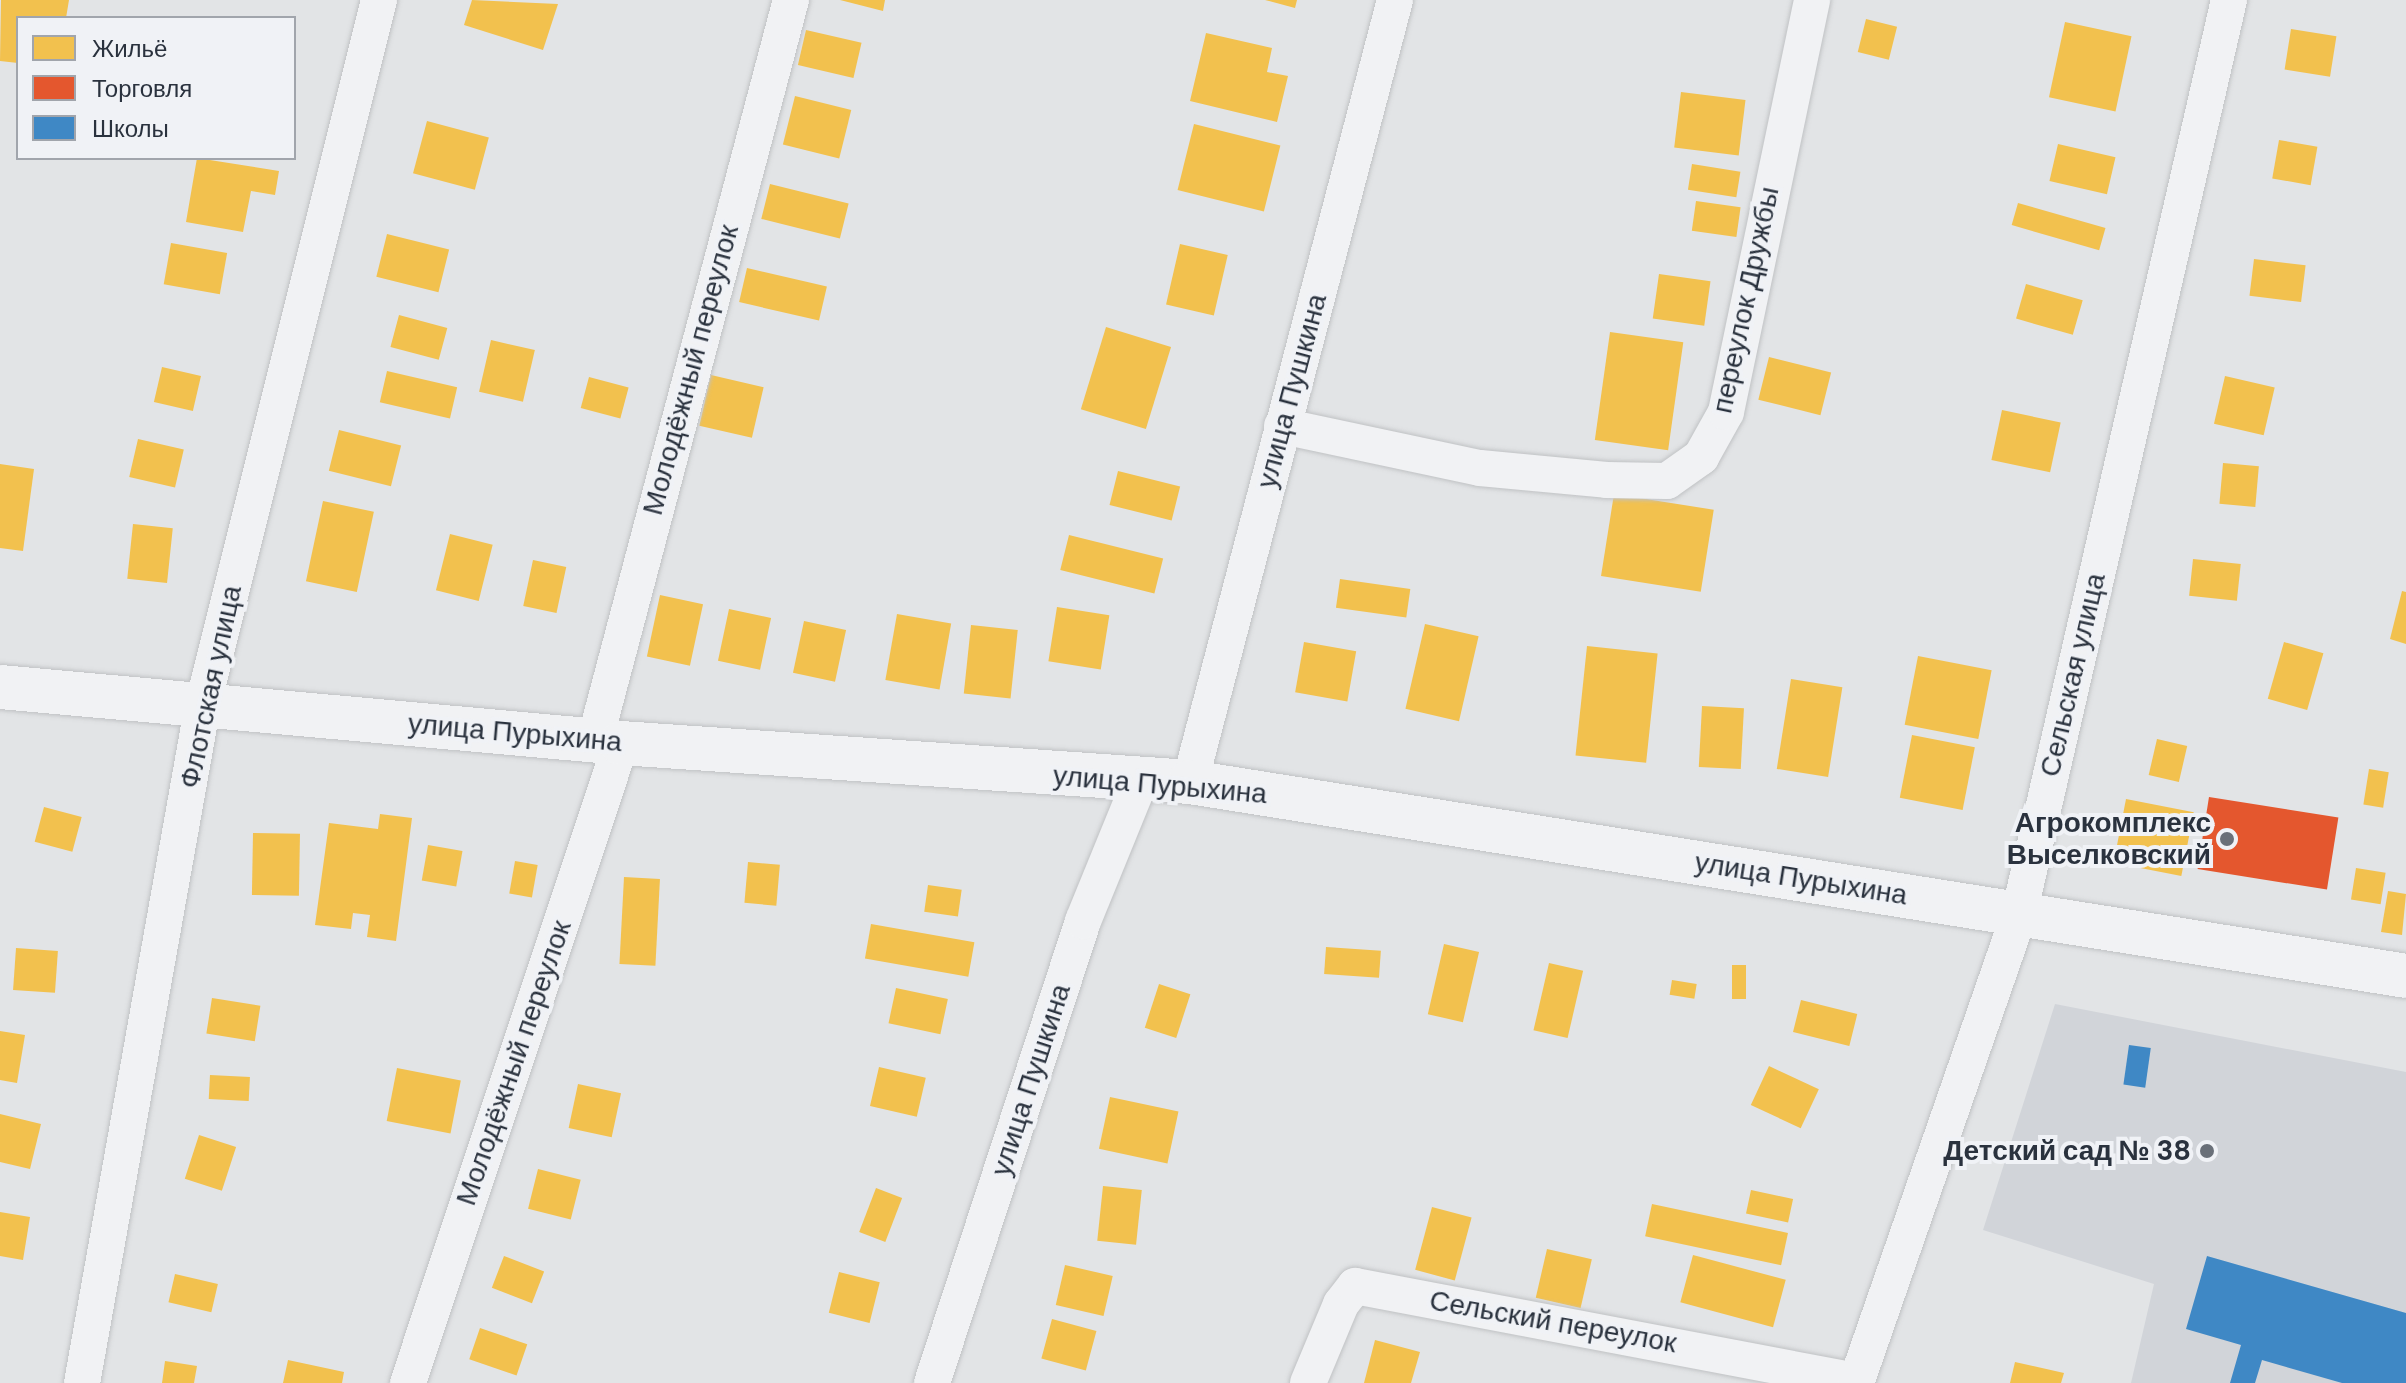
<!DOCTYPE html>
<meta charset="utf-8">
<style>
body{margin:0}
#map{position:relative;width:2406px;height:1383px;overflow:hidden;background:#e2e4e6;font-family:"DM Sans",sans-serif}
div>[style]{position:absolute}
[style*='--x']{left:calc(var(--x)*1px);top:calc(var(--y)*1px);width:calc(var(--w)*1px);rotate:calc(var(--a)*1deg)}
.built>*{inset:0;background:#d1d4d9}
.homes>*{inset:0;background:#f2c14e;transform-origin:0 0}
.shops>*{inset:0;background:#e4572e;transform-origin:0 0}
.schools>*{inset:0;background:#3f88c5;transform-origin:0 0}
.roads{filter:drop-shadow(0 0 2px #c0c2c4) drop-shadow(0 0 2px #c0c2c4)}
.minor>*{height:36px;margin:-18px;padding:0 18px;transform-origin:18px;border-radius:18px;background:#f1f2f4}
.tertiary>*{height:44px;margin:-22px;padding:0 22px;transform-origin:22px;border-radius:22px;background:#f1f2f4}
.dots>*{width:22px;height:22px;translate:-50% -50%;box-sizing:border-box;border:4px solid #f0f2f6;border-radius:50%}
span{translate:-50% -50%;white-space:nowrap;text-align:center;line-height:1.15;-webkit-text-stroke:8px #f0f2f6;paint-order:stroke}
.street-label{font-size:28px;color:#2a323e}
.poi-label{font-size:28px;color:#2a323e;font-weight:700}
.right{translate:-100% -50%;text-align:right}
.legend{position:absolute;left:16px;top:16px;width:280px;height:144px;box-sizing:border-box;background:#f0f2f6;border:2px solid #a1a5ac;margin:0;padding:10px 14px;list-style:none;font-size:24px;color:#2a323e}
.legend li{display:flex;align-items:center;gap:16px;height:40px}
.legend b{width:40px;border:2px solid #a1a5ac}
</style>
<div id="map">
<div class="built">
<div style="clip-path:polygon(2055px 1004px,2406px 1072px,2406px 1383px,2131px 1383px,2154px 1284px,1983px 1230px)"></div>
</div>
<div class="homes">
<div style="clip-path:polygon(1px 0,69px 0,66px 18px,18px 18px,18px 63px,0 61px)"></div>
<div style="clip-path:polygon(472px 0,558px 4px,543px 50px,464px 25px)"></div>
<div style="clip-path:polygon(840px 0,885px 0,883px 11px)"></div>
<div style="clip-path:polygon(1265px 0,1297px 0,1295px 8px)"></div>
<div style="left:1866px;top:19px;width:32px;height:34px;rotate:14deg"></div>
<div style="left:2065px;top:22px;width:68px;height:77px;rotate:12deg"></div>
<div style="left:2291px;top:29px;width:46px;height:41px;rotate:9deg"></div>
<div style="left:806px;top:30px;width:57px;height:36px;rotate:13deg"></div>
<div style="clip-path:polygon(1206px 33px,1272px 48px,1267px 72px,1288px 76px,1277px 122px,1190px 101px)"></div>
<div style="left:1681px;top:92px;width:65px;height:56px;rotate:7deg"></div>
<div style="left:795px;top:96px;width:58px;height:50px;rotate:14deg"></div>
<div style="left:427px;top:121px;width:64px;height:54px;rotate:15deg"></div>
<div style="left:1194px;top:124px;width:89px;height:68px;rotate:14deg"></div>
<div style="left:2279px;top:140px;width:39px;height:39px;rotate:10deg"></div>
<div style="left:2058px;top:144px;width:59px;height:38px;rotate:13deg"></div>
<div style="clip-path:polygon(197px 158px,279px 171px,275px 195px,251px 191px,243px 232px,186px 222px)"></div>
<div style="left:1692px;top:164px;width:49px;height:26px;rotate:9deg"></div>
<div style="left:770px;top:184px;width:81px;height:36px;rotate:14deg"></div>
<div style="left:1696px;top:201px;width:45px;height:30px;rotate:8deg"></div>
<div style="left:2018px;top:203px;width:91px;height:23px;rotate:16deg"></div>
<div style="left:387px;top:234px;width:64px;height:44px;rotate:14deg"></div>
<div style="left:171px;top:243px;width:57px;height:42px;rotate:10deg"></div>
<div style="left:1180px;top:244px;width:49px;height:62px;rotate:13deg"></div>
<div style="left:2254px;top:259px;width:52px;height:37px;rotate:7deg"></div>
<div style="left:747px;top:268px;width:82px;height:35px;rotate:13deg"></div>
<div style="left:1659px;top:274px;width:52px;height:45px;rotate:8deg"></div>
<div style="left:2026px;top:284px;width:59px;height:36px;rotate:16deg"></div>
<div style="left:399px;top:315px;width:50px;height:33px;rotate:15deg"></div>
<div style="left:1106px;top:327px;width:68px;height:86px;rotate:17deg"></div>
<div style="left:1610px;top:332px;width:74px;height:109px;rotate:8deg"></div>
<div style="left:491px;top:340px;width:45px;height:53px;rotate:13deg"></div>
<div style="left:1769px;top:357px;width:64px;height:44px;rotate:14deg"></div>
<div style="left:162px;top:367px;width:40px;height:36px;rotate:13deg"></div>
<div style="left:387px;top:371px;width:72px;height:32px;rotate:13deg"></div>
<div style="left:711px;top:375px;width:54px;height:52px;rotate:13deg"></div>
<div style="left:2225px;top:376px;width:51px;height:49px;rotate:13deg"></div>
<div style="left:589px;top:377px;width:41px;height:32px;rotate:15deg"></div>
<div style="left:2002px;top:410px;width:60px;height:51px;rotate:12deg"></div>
<div style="left:339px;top:430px;width:64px;height:42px;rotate:14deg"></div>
<div style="left:138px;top:439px;width:47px;height:39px;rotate:13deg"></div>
<div style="left:2223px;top:463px;width:36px;height:41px;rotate:5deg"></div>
<div style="clip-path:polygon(0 464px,34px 469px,23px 551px,0 548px)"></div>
<div style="left:1118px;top:471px;width:64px;height:35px;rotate:14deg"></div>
<div style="left:1614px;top:494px;width:101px;height:83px;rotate:9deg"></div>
<div style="left:323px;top:501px;width:52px;height:82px;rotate:12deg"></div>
<div style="left:133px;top:524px;width:40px;height:55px;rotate:6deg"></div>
<div style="left:450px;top:534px;width:44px;height:58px;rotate:14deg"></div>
<div style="left:1069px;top:535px;width:97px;height:36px;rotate:14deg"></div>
<div style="left:2193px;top:559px;width:48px;height:37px;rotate:6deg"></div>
<div style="left:533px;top:560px;width:34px;height:47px;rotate:12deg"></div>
<div style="left:1340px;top:579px;width:71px;height:29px;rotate:8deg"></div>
<div style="clip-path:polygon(2402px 591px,2406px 592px,2406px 644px,2390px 639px)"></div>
<div style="left:660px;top:595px;width:44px;height:63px;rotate:12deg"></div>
<div style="left:1057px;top:607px;width:53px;height:55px;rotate:9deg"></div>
<div style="left:729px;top:609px;width:43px;height:53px;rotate:12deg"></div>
<div style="left:897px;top:614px;width:55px;height:67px;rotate:10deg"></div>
<div style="left:804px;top:621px;width:43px;height:53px;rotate:12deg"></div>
<div style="left:1425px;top:624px;width:55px;height:87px;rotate:13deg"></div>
<div style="left:971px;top:625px;width:47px;height:69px;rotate:6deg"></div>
<div style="left:1304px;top:642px;width:53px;height:51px;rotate:10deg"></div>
<div style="left:2284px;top:642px;width:41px;height:59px;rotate:16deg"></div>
<div style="left:1587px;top:646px;width:71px;height:110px;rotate:6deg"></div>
<div style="left:1918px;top:656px;width:75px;height:70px;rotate:11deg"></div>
<div style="left:1791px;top:679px;width:52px;height:91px;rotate:9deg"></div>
<div style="left:1702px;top:706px;width:42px;height:61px;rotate:3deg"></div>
<div style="left:1912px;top:735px;width:64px;height:64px;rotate:11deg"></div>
<div style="left:2157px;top:739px;width:31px;height:37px;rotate:13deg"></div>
<div style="left:2369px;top:769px;width:20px;height:36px;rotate:9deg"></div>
<div style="left:2126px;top:799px;width:69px;height:65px;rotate:11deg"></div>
<div style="left:44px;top:807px;width:39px;height:36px;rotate:15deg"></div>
<div style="clip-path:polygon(380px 814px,412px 818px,396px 941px,367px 937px,370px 915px,353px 913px,351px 929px,315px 925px,329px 823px,378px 829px)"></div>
<div style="left:253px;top:833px;width:47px;height:62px;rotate:1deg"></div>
<div style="left:428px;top:845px;width:35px;height:36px;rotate:10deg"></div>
<div style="left:515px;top:861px;width:23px;height:33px;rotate:10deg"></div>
<div style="left:748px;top:862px;width:32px;height:41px;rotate:5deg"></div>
<div style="left:2356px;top:868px;width:30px;height:32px;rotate:9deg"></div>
<div style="left:624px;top:877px;width:36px;height:87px;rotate:3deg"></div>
<div style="left:928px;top:885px;width:34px;height:27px;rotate:8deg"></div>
<div style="clip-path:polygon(2388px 891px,2406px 894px,2402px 935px,2381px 932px)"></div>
<div style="left:871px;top:924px;width:105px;height:35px;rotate:10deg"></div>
<div style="left:1444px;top:944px;width:36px;height:72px;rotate:13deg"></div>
<div style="left:1326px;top:947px;width:55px;height:27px;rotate:4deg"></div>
<div style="left:16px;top:948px;width:42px;height:42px;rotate:4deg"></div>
<div style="left:1549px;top:963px;width:35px;height:69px;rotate:13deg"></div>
<div style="left:1732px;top:965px;width:14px;height:34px"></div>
<div style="left:1672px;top:980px;width:25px;height:15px;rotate:9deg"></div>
<div style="left:1159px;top:984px;width:33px;height:46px;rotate:18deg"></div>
<div style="left:896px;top:988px;width:53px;height:36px;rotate:12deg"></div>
<div style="left:212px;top:998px;width:49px;height:36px;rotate:9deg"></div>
<div style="left:1801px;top:1000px;width:58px;height:33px;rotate:14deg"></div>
<div style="clip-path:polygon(0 1031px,25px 1035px,17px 1083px,0 1080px)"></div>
<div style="left:1769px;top:1066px;width:55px;height:43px;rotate:25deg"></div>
<div style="left:879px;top:1067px;width:48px;height:40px;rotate:13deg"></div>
<div style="left:397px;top:1068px;width:65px;height:54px;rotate:11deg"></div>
<div style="left:210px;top:1075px;width:40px;height:24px;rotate:3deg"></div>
<div style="left:578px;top:1084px;width:44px;height:45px;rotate:12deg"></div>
<div style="left:1110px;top:1097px;width:70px;height:53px;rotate:12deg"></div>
<div style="clip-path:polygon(0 1114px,41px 1124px,30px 1169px,0 1162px)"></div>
<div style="left:199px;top:1135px;width:39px;height:46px;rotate:18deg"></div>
<div style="left:538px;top:1169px;width:44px;height:41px;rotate:14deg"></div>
<div style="left:1103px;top:1186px;width:39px;height:55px;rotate:6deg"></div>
<div style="left:876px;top:1188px;width:28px;height:47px;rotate:21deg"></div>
<div style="left:1751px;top:1190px;width:43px;height:24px;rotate:12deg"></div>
<div style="left:1652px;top:1204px;width:139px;height:33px;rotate:12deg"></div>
<div style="left:1432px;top:1207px;width:41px;height:65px;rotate:15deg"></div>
<div style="clip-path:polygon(0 1212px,30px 1217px,23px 1260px,0 1256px)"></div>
<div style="left:1547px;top:1249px;width:46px;height:50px;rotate:13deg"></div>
<div style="left:1693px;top:1255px;width:96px;height:49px;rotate:15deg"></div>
<div style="left:504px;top:1256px;width:43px;height:34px;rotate:21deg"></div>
<div style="left:1065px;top:1265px;width:49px;height:41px;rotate:13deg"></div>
<div style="left:839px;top:1272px;width:42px;height:42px;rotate:14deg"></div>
<div style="left:175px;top:1274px;width:44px;height:29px;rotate:13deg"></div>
<div style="left:1052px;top:1319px;width:46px;height:41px;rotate:15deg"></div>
<div style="left:480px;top:1328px;width:50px;height:33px;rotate:19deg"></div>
<div style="clip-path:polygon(1375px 1340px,1420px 1352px,1411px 1383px,1364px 1383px)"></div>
<div style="clip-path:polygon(288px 1360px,344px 1372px,342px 1383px,283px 1383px)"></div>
<div style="clip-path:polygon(165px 1361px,197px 1366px,194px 1383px,162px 1383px)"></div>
<div style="clip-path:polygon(2015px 1362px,2064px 1373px,2061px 1383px,2010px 1383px)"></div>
</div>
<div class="shops">
<div style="left:2209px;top:797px;width:131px;height:73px;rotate:9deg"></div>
</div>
<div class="schools">
<div style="left:2129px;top:1045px;width:22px;height:40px;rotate:8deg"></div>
<div style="clip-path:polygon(2207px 1256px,2406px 1313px,2406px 1383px,2342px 1383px,2262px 1360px,2255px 1383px,2230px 1383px,2241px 1345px,2186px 1329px)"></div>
</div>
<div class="roads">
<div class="minor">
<div style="--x:1282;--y:426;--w:202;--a:12"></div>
<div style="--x:1480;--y:468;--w:127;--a:5.4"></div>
<div style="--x:1606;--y:480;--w:61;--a:0.9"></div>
<div style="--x:1667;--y:481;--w:42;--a:-35.2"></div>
<div style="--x:1701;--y:457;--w:51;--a:-60.9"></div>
<div style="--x:1726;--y:412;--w:421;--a:-78.2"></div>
<div style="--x:595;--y:740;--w:766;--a:-75.17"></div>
<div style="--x:1190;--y:782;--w:808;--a:-75.31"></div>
<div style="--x:82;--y:1383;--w:690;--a:-79.9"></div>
<div style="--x:203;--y:704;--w:726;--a:-75.96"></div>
<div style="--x:408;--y:1383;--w:675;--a:-71.59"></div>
<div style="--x:932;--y:1383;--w:486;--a:-71.9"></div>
<div style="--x:1083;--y:921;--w:151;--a:-67.8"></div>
<div style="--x:1308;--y:1383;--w:86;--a:-67.3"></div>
<div style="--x:1341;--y:1304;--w:23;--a:-52"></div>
<div style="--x:1355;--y:1286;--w:510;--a:10.74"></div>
<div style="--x:1856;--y:1383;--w:497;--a:-70.8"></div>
<div style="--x:2019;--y:914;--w:938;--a:-77.06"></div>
</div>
<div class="tertiary">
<div style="--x:0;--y:687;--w:624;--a:5.15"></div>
<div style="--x:621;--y:743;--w:570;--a:3.92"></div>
<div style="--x:1190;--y:782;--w:1231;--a:9.06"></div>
</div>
</div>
<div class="dots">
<div style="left:2227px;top:839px;background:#6a7079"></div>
<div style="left:2207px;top:1151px;background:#6a7079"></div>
</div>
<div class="street-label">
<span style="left:1746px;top:300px;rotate:-78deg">переулок Дружбы</span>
<span style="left:691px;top:370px;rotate:-75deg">Молодёжный переулок</span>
<span style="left:1292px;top:391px;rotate:-75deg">улица Пушкина</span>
<span style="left:2073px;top:675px;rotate:-77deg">Сельская улица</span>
<span style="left:211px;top:687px;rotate:-78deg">Флотская улица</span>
<span style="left:515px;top:733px;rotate:5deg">улица Пурыхина</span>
<span style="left:1160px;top:785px;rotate:5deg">улица Пурыхина</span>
<span style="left:1801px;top:879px;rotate:9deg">улица Пурыхина</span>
<span style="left:514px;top:1063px;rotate:-71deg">Молодёжный переулок</span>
<span style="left:1031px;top:1080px;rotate:-72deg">улица Пушкина</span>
<span style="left:1553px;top:1322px;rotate:10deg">Сельский переулок</span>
</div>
<div class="poi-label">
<span class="right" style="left:2211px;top:839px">Агрокомплекс<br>Выселковский</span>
<span class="right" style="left:2191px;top:1151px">Детский сад № 38</span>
</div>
<ul class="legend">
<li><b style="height:22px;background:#f2c14e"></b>Жильё</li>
<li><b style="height:22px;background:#e4572e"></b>Торговля</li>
<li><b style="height:22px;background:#3f88c5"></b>Школы</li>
</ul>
</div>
